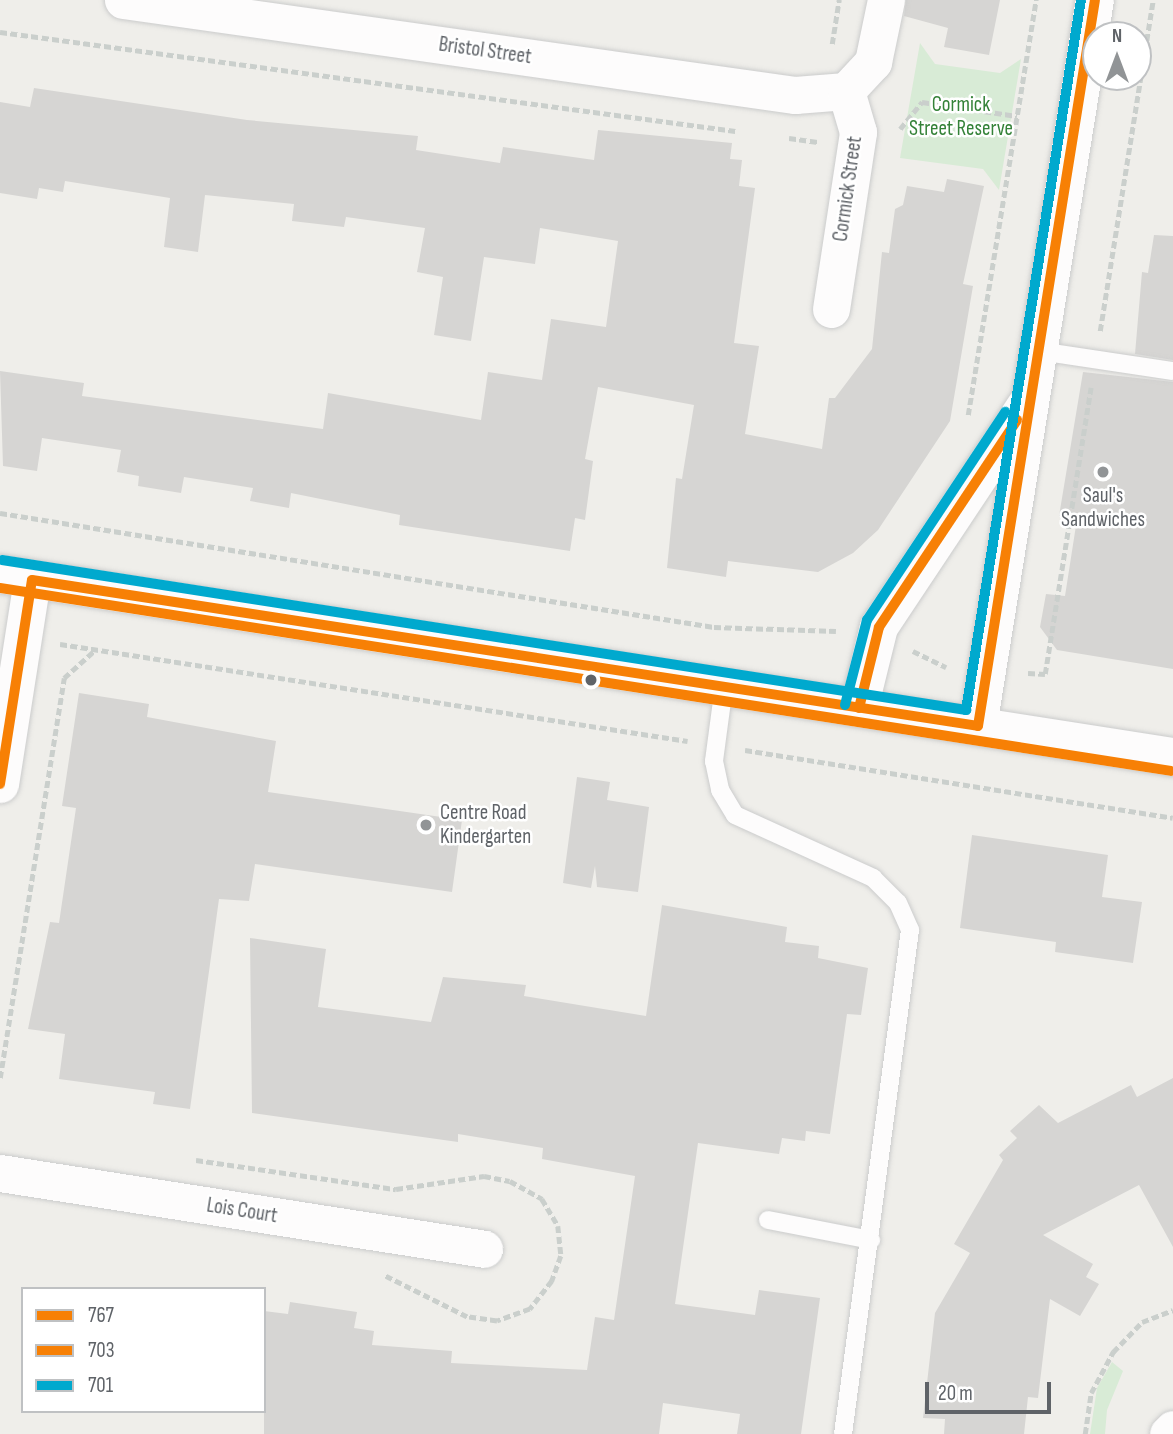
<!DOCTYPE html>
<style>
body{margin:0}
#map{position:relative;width:1173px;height:1434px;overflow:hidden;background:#efeeea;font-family:"Sofia Sans Condensed",sans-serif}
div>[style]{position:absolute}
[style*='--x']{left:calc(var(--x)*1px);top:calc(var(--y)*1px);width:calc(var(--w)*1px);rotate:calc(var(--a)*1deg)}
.green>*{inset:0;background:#d8ebd6}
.building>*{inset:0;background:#d6d5d3}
.path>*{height:4.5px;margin-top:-2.25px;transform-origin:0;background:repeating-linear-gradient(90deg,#cacfcc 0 7px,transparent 0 10.5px)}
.roads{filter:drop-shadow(0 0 2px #cbcccc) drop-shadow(0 0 2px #cbcccc)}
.lane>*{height:18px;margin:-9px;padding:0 9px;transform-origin:9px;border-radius:9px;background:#fdfcfc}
.street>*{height:37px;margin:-18.5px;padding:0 18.5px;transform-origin:18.5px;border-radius:18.5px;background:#fdfcfc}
.secondary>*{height:38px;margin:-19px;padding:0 19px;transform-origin:19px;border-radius:19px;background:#fdfcfc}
.bus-1>*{height:10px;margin:-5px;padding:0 5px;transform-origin:5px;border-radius:5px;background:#f78005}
.bus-2>*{height:10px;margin:-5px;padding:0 5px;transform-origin:5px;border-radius:5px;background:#f78005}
.bus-3>*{height:10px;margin:-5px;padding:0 5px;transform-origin:5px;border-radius:5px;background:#00a9ce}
.dots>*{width:19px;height:19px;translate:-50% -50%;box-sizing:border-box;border:4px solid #fff;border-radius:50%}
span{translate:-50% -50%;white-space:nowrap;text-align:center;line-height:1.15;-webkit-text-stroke:5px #fff;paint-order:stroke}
.street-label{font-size:21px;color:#5f6368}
.park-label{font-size:21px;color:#348238}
.poi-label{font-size:21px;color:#5f6368}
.left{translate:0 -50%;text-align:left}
.legend{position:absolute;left:21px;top:1287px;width:245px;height:126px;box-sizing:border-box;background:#fff;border:2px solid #bfc1c3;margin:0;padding:9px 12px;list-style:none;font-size:21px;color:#5f6368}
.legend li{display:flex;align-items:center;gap:14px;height:35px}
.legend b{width:35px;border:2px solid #bfc1c3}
.north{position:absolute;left:1082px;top:21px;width:70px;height:70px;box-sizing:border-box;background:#fff;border:2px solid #bfc1c3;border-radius:50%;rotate:0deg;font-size:19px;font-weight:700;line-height:28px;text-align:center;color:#5f6368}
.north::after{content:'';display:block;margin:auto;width:24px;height:32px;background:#919496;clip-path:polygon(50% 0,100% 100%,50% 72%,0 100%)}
.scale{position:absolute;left:925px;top:1382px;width:126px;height:32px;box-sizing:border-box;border:4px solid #5f6368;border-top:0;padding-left:9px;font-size:21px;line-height:24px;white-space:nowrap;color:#5f6368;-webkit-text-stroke:5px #fff;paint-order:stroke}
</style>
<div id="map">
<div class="green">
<div style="clip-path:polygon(920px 43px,935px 64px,1000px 73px,1021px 59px,999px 190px,983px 169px,900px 158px)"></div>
<div style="clip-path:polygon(1112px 1362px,1123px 1371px,1107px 1410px,1105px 1434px,1090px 1434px,1097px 1388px)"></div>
</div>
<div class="building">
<div style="clip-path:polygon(906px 0,1000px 0,989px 55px,944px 47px,948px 28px,904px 16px)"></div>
<div style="clip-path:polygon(34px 88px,247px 120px,418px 136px,416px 150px,500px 163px,503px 147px,594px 160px,598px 130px,732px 143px,730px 159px,742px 160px,739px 186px,755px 188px,734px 343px,759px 346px,745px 434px,822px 449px,829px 398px,835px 398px,872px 349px,882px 252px,889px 253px,895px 209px,903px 205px,907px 186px,944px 192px,947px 179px,984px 186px,963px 284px,973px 286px,950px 421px,878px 530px,853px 553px,818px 572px,728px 561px,726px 577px,667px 568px,676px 478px,682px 479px,694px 405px,598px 387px,585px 459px,593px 461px,585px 520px,575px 518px,570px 551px,399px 525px,400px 515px,291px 493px,289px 508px,250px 501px,253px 488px,184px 477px,181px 493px,138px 486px,139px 476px,117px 472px,121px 450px,42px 438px,37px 471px,3px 466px,0 371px,84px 383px,82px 396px,323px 429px,328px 393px,481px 420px,488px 372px,542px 380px,551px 319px,606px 327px,618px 241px,540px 228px,535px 264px,484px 257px,471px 341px,434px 335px,443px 277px,417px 272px,425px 228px,346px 217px,344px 227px,292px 221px,294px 204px,205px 195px,198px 252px,164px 247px,170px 198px,65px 181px,63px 192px,39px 188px,37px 199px,0 193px,0 102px,30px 107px)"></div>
<div style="clip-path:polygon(1154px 235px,1173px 236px,1173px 360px,1135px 354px,1142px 272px,1148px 273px)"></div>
<div style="clip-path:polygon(1083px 372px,1173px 382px,1173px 669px,1057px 650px,1040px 627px,1046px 594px,1065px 596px,1077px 519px,1059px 516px)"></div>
<div style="clip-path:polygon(79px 693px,149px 704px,147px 717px,276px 741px,268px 792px,462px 820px,452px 892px,255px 864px,249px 901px,219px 899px,190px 1109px,153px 1104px,155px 1092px,59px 1079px,65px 1034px,28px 1029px,50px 922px,59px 923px,76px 808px,62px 806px)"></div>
<div style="clip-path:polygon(577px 777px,610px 782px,607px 800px,649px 807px,638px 892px,597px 887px,595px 866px,591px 888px,563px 883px)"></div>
<div style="clip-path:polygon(972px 835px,1108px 855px,1102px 897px,1142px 902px,1133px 963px,1055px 952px,1056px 942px,960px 928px)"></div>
<div style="clip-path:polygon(662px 905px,787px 927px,785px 942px,819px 946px,818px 958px,868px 968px,861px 1015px,847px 1014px,830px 1134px,806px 1131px,805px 1141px,782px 1138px,779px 1154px,698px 1143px,675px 1304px,755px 1315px,759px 1290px,820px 1298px,801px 1434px,737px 1434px,740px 1414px,663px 1403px,659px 1434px,264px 1434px,264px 1311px,288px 1314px,290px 1302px,357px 1312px,354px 1328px,374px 1331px,372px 1345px,452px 1351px,451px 1363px,587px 1370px,595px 1317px,614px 1320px,635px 1176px,542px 1159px,543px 1148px,458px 1134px,458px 1142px,252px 1113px,250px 938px,326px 949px,318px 1007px,431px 1022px,443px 977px,526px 985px,524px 996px,646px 1016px)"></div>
<div style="clip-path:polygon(1173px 1078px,1173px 1247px,1139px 1185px,1043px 1235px,1093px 1264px,1086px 1277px,1099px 1284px,1080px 1316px,1050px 1299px,1038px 1398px,1028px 1397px,1024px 1434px,944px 1434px,945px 1419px,923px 1418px,935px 1313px,970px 1253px,954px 1244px,1003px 1160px,999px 1155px,1017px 1138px,1010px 1131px,1039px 1105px,1058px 1123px,1131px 1085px,1137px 1097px)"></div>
</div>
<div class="path">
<div style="--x:0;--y:32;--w:742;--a:7.67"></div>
<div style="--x:832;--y:44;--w:45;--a:-81"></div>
<div style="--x:900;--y:129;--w:35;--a:-51"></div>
<div style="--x:922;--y:102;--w:96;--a:8.4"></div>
<div style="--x:789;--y:138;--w:29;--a:8"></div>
<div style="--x:1100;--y:331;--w:335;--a:-80.9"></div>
<div style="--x:968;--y:415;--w:421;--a:-80.7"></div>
<div style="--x:0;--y:513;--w:723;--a:9.07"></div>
<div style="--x:714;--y:627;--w:122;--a:1.9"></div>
<div style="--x:60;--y:644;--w:635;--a:8.78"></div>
<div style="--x:913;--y:651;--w:37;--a:26"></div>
<div style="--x:1028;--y:673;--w:17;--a:3"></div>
<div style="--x:1045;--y:674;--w:290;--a:-80.9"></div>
<div style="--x:745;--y:750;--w:433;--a:9"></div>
<div style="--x:0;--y:1078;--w:405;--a:-80.9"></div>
<div style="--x:64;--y:678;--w:40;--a:-42"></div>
<div style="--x:196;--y:1160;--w:202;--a:8.3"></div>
<div style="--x:396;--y:1189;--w:89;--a:-8.4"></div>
<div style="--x:484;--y:1176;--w:26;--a:11"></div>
<div style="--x:510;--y:1181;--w:37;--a:29"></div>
<div style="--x:542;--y:1199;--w:31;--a:59"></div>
<div style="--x:558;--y:1226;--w:30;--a:84"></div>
<div style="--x:561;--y:1256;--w:27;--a:110"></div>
<div style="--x:552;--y:1281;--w:36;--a:128"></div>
<div style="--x:530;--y:1309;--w:35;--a:160"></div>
<div style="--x:497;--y:1321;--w:30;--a:-172"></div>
<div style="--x:467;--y:1317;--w:92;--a:-153.4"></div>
<div style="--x:1085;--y:1434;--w:41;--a:-81.7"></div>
<div style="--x:1091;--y:1393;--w:47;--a:-61.8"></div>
<div style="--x:1113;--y:1352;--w:42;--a:-46"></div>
<div style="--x:1142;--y:1322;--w:33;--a:-21"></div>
</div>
<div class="roads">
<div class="lane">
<div style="--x:1039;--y:351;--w:135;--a:8.5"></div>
<div style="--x:724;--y:686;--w:76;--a:97.6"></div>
<div style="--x:714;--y:761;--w:30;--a:78"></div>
<div style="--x:720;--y:790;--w:29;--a:59"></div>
<div style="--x:735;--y:815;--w:152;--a:24.5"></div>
<div style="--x:873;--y:878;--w:35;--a:45"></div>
<div style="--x:898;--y:903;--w:30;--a:66"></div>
<div style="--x:910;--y:930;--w:508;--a:97.57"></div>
<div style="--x:768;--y:1220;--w:105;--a:11"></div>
</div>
<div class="street">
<div style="--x:123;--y:0;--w:679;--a:8.05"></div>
<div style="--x:795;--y:95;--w:51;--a:-4.5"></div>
<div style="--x:831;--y:309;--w:179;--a:-81.3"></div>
<div style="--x:858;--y:132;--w:43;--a:-106.3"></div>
<div style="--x:846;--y:91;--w:40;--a:-47"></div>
<div style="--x:873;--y:62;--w:63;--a:-78.2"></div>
<div style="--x:0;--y:784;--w:206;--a:-81.1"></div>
<div style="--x:0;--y:1173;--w:490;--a:8.9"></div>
<div style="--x:1168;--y:1434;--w:7;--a:-45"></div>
</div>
<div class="secondary">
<div style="--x:0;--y:574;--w:1187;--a:8.87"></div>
<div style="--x:859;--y:708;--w:83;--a:-76.1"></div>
<div style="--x:879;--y:627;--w:264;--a:-56.4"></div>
<div style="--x:978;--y:726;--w:735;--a:-80.85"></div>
</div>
</div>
<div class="bus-1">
<div style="--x:32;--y:580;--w:957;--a:8.77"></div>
<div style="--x:978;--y:726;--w:735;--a:-80.85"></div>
<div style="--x:859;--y:708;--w:83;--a:-76.1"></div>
<div style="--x:879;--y:627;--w:249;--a:-56.3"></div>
<div style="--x:0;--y:784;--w:206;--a:-81.1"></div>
</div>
<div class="bus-2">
<div style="--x:0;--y:588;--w:1185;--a:8.88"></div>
</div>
<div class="bus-3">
<div style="--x:2;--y:560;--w:976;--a:8.84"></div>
<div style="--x:966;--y:710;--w:719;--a:-80.8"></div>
<div style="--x:845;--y:705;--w:88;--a:-75.5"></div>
<div style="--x:867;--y:620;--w:250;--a:-56.4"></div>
</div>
<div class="dots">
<div style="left:1103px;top:472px;background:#919496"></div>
<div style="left:591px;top:680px;background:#5f6368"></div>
<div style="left:426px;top:825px;background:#919496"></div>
</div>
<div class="street-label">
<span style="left:485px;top:51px;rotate:8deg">Bristol Street</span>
<span style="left:848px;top:189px;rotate:-82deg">Cormick Street</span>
<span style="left:242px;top:1211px;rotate:9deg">Lois Court</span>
</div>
<div class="park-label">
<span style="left:961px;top:117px">Cormick<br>Street Reserve</span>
</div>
<div class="poi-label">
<span style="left:1103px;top:508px">Saul's<br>Sandwiches</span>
<span class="left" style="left:440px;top:825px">Centre Road<br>Kindergarten</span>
</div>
<ul class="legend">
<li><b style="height:9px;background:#f78005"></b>767</li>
<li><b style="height:9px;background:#f78005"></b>703</li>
<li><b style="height:9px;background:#00a9ce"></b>701</li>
</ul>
<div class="north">N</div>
<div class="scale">20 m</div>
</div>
